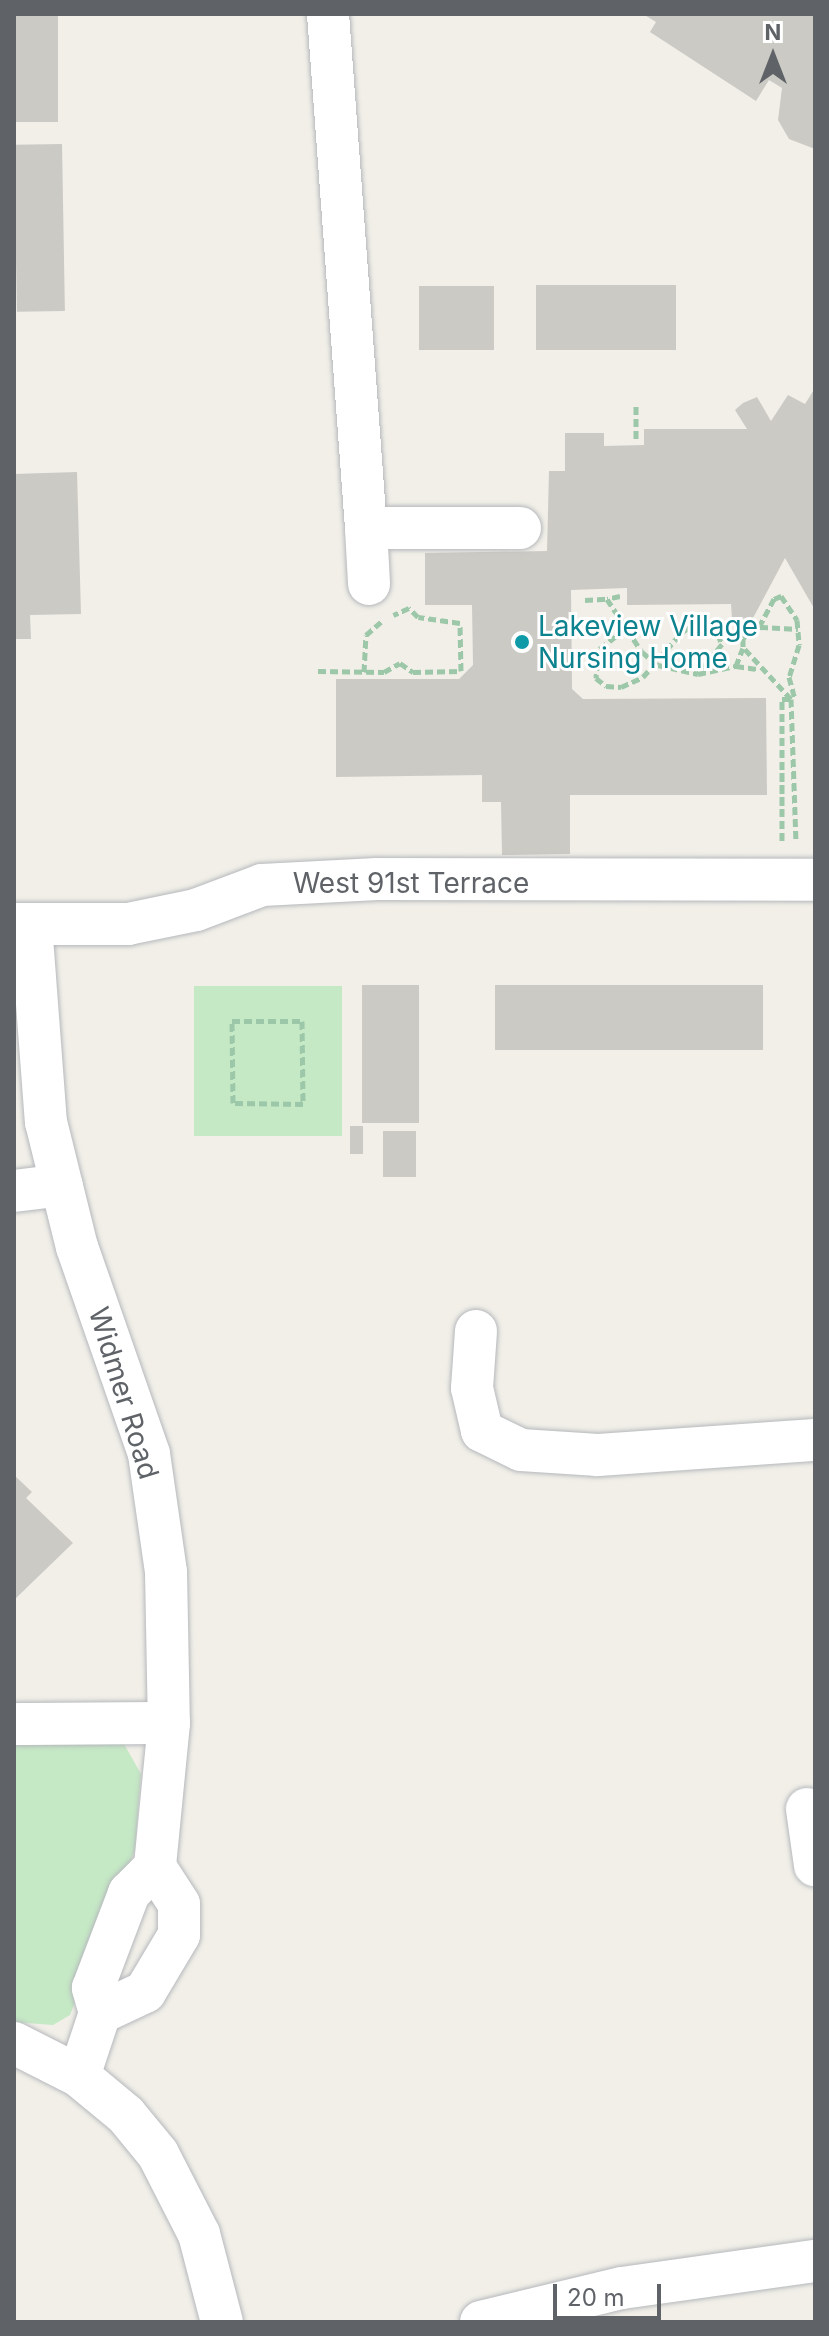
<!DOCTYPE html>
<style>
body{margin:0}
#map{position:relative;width:829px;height:2336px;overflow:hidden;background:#f1efe8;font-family:Inter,sans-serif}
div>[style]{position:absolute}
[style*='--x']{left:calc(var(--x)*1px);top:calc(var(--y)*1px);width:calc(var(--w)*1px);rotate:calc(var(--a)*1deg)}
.green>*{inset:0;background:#c5e8c5;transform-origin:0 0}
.building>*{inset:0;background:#cccac5;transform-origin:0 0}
.path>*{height:5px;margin-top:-2.5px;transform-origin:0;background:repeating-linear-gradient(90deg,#9cc7a9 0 8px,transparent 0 12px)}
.roads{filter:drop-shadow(0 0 2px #b5b8bc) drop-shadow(0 0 2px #b5b8bc)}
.minor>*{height:42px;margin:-21px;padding:0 21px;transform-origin:21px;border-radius:21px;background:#fff}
.dots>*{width:22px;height:22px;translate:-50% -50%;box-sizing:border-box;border:4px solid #fff;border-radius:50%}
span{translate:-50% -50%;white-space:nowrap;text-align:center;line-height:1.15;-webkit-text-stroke:6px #fff;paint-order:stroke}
.culture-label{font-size:28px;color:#0d838f}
.left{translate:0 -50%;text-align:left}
.street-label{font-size:28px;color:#5f6368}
.frame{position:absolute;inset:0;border:16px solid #5f6368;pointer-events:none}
.north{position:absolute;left:733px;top:16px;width:80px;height:80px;-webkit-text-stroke:6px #fff;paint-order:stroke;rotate:0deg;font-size:22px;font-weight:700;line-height:32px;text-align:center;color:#5f6368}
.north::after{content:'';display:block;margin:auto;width:28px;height:36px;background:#5f6368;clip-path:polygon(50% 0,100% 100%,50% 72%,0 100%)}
.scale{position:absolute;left:553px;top:2284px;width:108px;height:36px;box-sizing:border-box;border:4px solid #5f6368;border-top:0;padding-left:10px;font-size:24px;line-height:28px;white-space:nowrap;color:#5f6368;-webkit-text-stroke:6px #fff;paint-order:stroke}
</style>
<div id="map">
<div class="green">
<div style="left:194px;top:986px;width:148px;height:150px"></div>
<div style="clip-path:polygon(14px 1740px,124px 1744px,141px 1774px,135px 1850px,70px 2015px,53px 2025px,14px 2022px)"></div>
</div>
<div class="building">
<div style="left:14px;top:14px;width:44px;height:108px"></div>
<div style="clip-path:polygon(643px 14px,815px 14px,815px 149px,789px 139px,778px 120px,782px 88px,769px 80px,756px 101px,650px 32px,656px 22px)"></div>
<div style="left:62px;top:144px;width:167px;height:48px;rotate:89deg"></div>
<div style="left:536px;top:285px;width:140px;height:65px"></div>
<div style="left:419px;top:286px;width:75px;height:64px"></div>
<div style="clip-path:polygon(815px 388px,815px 610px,785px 558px,753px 618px,732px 619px,731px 604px,627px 605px,627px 588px,571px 590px,572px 689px,583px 699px,766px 698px,767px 795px,570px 795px,570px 854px,502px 855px,501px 802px,482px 802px,482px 775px,336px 777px,336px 679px,459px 679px,473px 665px,472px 605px,425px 605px,425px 553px,547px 551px,549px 471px,565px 471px,565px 433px,604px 433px,604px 446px,644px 445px,644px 429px,747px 429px,735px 410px,743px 403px,757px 397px,771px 421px,788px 395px,805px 404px)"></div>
<div style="clip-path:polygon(77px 472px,81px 614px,30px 615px,31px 639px,14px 639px,14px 474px)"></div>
<div style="left:419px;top:985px;width:138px;height:57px;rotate:90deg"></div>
<div style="left:763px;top:985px;width:65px;height:268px;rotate:90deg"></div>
<div style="left:350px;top:1126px;width:13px;height:28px"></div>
<div style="left:383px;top:1131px;width:33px;height:46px"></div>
<div style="clip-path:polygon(14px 1475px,32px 1492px,26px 1498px,73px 1543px,14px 1600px)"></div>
</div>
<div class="path">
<div style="--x:636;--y:406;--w:34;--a:90"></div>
<div style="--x:620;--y:596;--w:13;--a:167"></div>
<div style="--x:607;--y:599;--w:64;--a:56.6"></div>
<div style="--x:642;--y:652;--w:21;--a:39"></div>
<div style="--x:658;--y:665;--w:41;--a:12.7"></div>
<div style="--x:698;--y:674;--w:39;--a:-12"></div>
<div style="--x:736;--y:666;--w:21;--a:8"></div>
<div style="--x:585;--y:600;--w:22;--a:-3"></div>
<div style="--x:760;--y:627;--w:38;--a:3"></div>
<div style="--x:625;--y:629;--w:34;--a:142"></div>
<div style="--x:598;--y:650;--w:28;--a:94"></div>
<div style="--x:596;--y:678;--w:13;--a:39"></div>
<div style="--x:606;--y:686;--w:15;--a:4"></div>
<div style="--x:621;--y:687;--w:24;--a:-24"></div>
<div style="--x:643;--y:677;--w:60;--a:-49.1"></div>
<div style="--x:682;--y:632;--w:23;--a:-31"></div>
<div style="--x:702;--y:620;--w:11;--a:15"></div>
<div style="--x:713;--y:623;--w:23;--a:67"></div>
<div style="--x:722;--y:644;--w:38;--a:129"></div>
<div style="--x:742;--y:629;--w:9;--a:84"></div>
<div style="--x:736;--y:666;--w:19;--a:-69"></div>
<div style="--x:318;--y:671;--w:66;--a:0.9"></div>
<div style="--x:384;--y:672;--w:18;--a:-29"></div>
<div style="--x:400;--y:663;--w:16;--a:35"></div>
<div style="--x:413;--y:672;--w:48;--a:-1.2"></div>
<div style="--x:461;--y:671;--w:48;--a:-91.2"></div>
<div style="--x:460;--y:623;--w:42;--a:-171.9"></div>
<div style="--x:418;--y:617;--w:13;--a:-135"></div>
<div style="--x:409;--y:608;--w:17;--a:156"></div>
<div style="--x:364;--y:672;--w:37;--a:-87"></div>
<div style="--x:366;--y:635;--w:21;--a:-41"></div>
<div style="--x:791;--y:699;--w:71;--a:-132.7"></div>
<div style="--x:743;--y:647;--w:9;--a:-90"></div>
<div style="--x:743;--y:638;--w:19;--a:-35"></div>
<div style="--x:759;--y:627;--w:32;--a:-62"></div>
<div style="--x:774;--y:599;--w:8;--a:-23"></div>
<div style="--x:781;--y:596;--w:29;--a:56"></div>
<div style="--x:797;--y:620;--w:25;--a:85"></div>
<div style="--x:799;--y:645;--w:34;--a:107"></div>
<div style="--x:789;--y:677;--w:23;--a:75"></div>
<div style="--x:782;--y:841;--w:142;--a:-90"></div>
<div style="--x:782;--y:699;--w:9;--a:0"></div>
<div style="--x:791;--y:699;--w:143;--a:88"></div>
<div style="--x:232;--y:1021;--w:70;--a:0"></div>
<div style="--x:302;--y:1021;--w:83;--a:89.3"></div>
<div style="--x:303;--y:1104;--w:70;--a:-179.2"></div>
<div style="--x:233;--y:1103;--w:82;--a:-90.7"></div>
</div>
<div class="roads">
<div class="minor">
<div style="--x:328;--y:14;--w:515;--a:85.77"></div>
<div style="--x:366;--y:528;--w:154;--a:0"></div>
<div style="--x:366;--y:528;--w:56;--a:86.9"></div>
<div style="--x:14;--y:924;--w:114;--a:0"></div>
<div style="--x:128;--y:924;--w:69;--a:-11.6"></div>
<div style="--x:196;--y:910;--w:71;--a:-20.7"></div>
<div style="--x:262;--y:885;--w:115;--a:-3"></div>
<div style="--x:377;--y:879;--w:438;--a:0.1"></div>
<div style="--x:31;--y:924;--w:199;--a:85.7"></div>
<div style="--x:46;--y:1122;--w:129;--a:76.1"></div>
<div style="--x:77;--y:1247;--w:219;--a:70.8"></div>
<div style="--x:149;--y:1454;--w:119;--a:81.8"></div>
<div style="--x:166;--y:1572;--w:151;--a:88.9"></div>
<div style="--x:169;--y:1723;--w:145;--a:95.6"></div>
<div style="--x:155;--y:1867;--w:44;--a:57"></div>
<div style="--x:179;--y:1904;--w:31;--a:90"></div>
<div style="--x:179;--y:1935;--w:66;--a:120.8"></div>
<div style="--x:145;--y:1992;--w:50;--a:155"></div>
<div style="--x:14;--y:1191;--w:48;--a:-7.1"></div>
<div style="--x:476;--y:1331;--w:57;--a:94"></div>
<div style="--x:472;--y:1388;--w:44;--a:76.9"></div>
<div style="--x:482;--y:1431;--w:43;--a:26"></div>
<div style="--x:521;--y:1450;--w:77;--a:3.7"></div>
<div style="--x:598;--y:1455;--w:218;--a:-4"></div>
<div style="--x:14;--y:1724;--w:155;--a:-0.4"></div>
<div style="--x:807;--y:1809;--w:57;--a:81.9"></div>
<div style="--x:14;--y:2043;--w:73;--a:26.9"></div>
<div style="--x:79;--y:2076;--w:61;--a:39.7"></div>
<div style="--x:126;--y:2115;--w:50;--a:50.6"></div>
<div style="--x:158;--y:2154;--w:90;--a:62.9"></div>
<div style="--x:199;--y:2234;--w:91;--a:75.4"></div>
<div style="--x:79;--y:2076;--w:66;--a:-71.6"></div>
<div style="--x:100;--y:2013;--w:26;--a:-106"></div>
<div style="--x:93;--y:1988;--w:102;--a:-69.2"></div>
<div style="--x:129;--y:1893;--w:37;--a:-45"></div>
<div style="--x:481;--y:2322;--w:145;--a:-13.6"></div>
<div style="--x:622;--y:2288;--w:195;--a:-8"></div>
</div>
</div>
<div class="dots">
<div style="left:522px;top:642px;background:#0f9aa8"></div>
</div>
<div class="culture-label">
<span class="left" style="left:538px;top:642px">Lakeview Village<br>Nursing Home</span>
</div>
<div class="street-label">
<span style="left:411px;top:883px">West 91st Terrace</span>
<span style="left:124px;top:1393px;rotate:73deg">Widmer Road</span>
</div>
<div class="frame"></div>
<div class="north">N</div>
<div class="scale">20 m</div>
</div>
